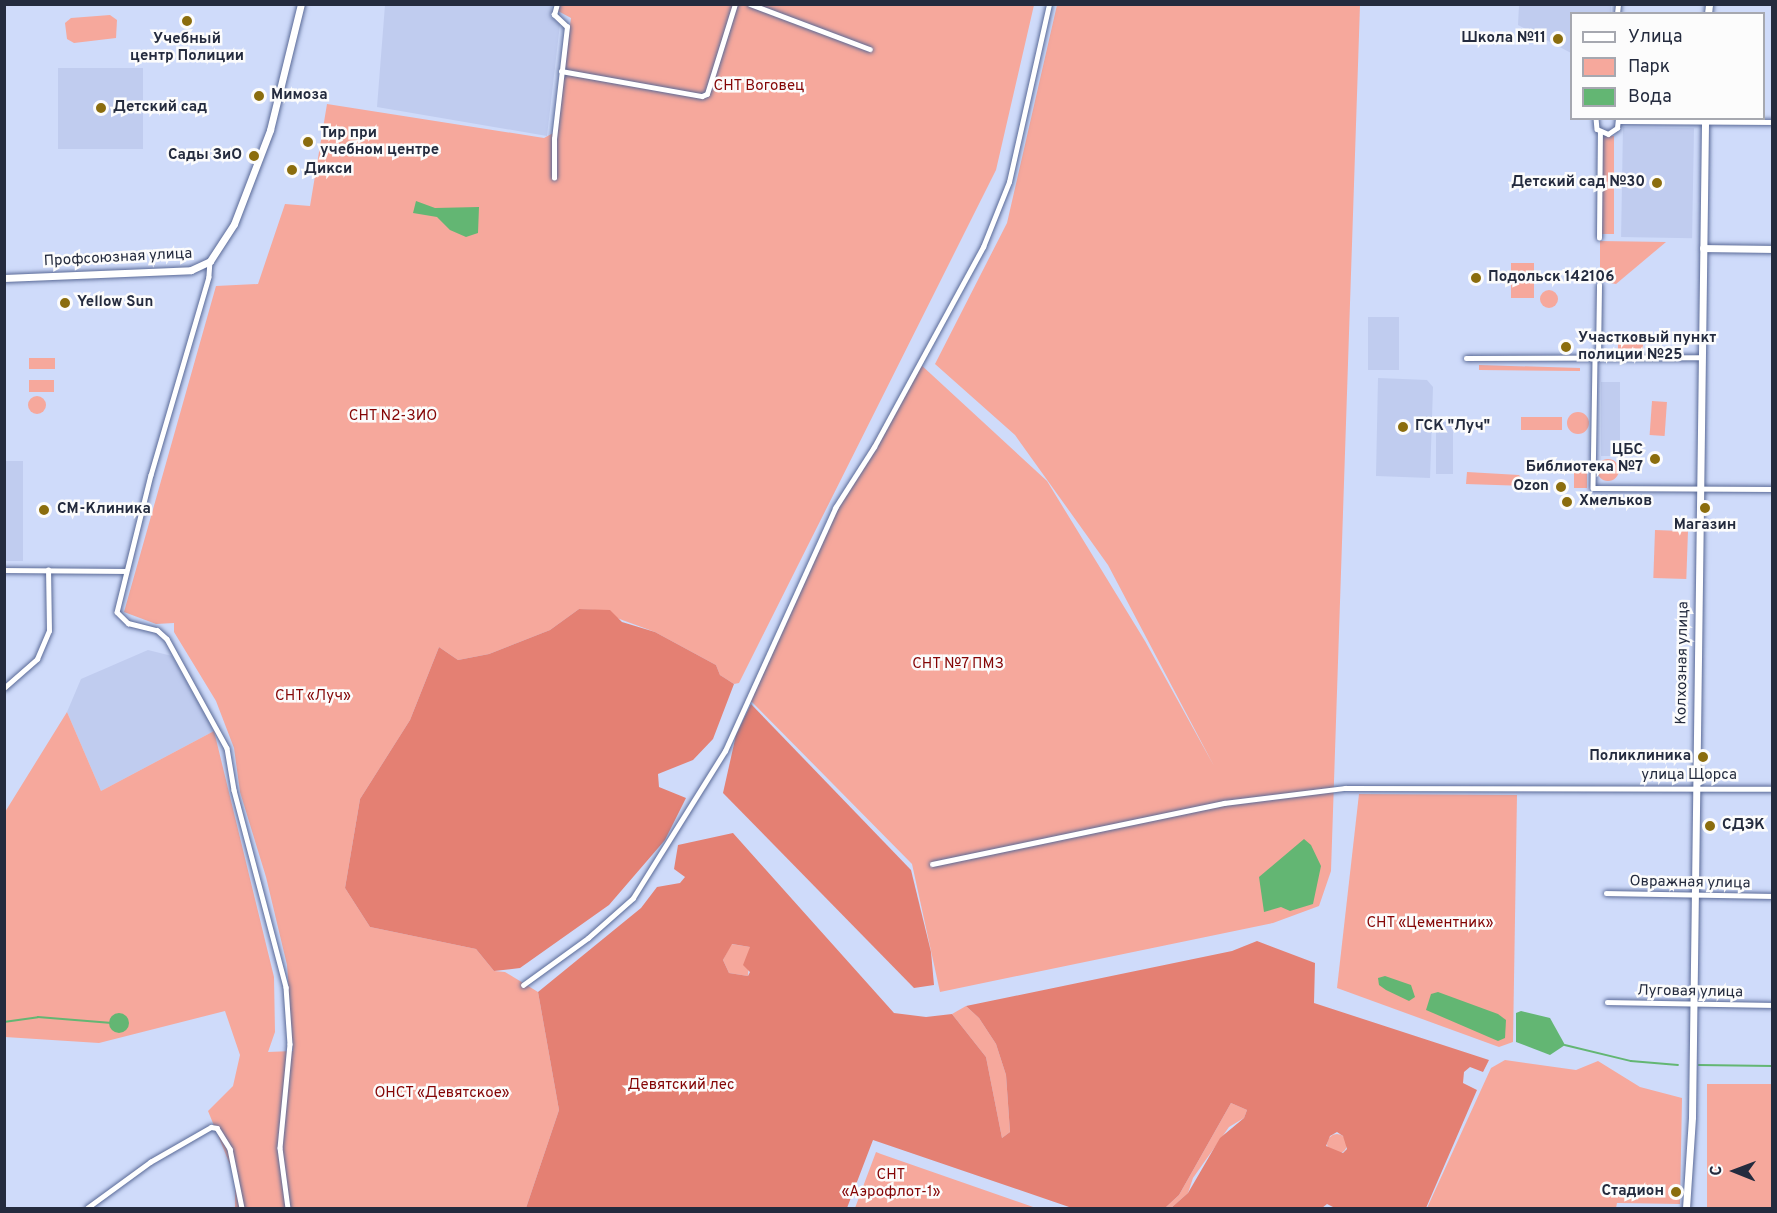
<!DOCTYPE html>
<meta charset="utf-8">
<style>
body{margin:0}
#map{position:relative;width:1777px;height:1213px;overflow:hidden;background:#cfdbfa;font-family:Overpass,sans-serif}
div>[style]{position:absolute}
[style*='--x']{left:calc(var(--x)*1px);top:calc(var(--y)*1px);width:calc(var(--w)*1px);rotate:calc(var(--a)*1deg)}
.built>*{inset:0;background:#c0ccef;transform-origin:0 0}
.green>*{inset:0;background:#f6a89c;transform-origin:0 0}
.round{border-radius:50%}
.forest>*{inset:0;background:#e48073}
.water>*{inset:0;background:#63b673}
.stream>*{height:1.5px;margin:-0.75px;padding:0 0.75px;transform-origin:0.75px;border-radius:0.75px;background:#63b673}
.roads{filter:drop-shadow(0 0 2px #596996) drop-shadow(0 0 2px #596996)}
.street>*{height:4.5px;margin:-2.25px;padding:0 2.25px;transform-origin:2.25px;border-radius:2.25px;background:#fff}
.secondary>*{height:7px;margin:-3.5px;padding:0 3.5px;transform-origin:3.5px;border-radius:3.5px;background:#fff}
.dots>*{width:16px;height:16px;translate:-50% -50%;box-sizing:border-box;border:3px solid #fcfcfc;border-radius:50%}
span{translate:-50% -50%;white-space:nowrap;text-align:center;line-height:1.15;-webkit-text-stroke:5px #fcfcfc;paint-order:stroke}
.poi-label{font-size:15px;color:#242b3e;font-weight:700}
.right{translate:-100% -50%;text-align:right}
.left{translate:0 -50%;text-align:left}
.park-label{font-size:15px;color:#840505}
.street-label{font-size:15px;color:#242b3e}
.frame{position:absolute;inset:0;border:6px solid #242b3e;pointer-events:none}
.legend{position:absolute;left:1570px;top:12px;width:195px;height:108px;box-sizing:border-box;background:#fcfcfc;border:2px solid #a6a8b0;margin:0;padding:8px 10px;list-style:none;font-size:18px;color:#242b3e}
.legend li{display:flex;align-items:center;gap:12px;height:30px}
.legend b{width:30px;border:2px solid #a6a8b0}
.north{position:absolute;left:1705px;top:1141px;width:60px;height:60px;-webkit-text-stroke:4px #fcfcfc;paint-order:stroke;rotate:271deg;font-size:16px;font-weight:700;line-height:24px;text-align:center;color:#242b3e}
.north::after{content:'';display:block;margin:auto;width:21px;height:27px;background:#242b3e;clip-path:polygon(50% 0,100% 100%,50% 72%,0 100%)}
</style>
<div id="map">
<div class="built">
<div style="clip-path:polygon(385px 5px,552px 5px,550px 17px,560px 24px,547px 136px,377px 107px)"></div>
<div style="clip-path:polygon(1519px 5px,1519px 4px,1611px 5px,1611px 13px,1572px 14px,1571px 53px,1518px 25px)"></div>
<div style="left:58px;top:68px;width:85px;height:81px"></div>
<div style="left:1623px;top:127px;width:71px;height:110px;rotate:1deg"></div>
<div style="left:1368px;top:317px;width:31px;height:53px"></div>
<div style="clip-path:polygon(1378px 378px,1427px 380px,1433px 387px,1430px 478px,1376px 476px)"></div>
<div style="left:1601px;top:382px;width:19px;height:74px"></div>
<div style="left:1436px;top:422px;width:17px;height:52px"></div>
<div style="left:4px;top:461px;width:19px;height:100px"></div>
<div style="clip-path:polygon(148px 650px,172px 656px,214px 731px,101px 791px,67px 712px,81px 679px)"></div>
</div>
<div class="green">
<div style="clip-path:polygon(560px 5px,1034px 5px,996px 170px,739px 683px,734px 684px,720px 675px,716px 665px,655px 632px,595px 610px,579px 609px,550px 630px,489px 654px,458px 660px,439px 647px,410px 720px,360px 799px,345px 888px,370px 927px,476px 949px,494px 971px,505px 972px,538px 992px,559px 1110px,526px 1208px,235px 1208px,235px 1177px,208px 1111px,233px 1086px,240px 1055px,225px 1011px,99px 1043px,5px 1037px,5px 812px,67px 712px,101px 791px,214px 731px,274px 977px,275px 1032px,268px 1052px,293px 1051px,287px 965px,266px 877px,240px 792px,234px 748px,216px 701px,174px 632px,174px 623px,156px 624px,124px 612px,216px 286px,258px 284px,285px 204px,310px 206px,327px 104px,544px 138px,555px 132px,571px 18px,558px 11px)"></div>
<div style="clip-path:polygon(1057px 5px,1360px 5px,1331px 871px,1319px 906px,1273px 923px,940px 992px,912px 864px,751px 701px,824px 531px,919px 363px,1047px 481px,1145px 641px,1214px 766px,1108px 565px,1015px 435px,935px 364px,1007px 223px)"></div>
<div style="clip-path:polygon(110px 15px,117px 20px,116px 38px,74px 43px,67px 39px,65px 23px,71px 18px)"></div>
<div style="left:1602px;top:136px;width:12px;height:98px"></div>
<div style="clip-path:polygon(1600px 241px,1666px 242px,1616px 284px,1600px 281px)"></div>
<div style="left:1511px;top:263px;width:23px;height:35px"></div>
<div class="round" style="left:1540px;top:290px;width:18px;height:18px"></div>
<div style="left:1618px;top:335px;width:25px;height:17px"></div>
<div style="left:29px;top:358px;width:26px;height:11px"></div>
<div style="clip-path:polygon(1479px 365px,1580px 368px,1580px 371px,1479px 370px)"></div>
<div style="left:29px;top:380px;width:25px;height:12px"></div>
<div class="round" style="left:28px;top:396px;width:18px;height:18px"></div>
<div style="left:1652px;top:401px;width:15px;height:34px;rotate:4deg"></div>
<div class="round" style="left:1567px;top:412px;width:22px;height:22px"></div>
<div style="left:1521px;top:417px;width:41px;height:13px"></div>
<div class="round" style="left:1597px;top:459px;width:22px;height:22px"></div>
<div style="left:1574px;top:467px;width:13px;height:21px"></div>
<div style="clip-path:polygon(1467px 472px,1519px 475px,1528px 486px,1466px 484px)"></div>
<div style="left:1655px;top:530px;width:33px;height:48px;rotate:2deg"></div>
<div style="clip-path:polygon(1359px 794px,1517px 795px,1513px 1042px,1499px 1047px,1337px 988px)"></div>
<div style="clip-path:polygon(731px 944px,750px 947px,748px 976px,729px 973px,723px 960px)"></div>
<div style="clip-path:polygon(966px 1006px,979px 1018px,996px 1044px,1006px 1075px,1010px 1132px,1002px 1138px,986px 1057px,952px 1014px)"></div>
<div style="clip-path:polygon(1505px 1060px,1576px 1070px,1598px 1061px,1640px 1087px,1682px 1098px,1680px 1204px,1617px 1203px,1616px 1208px,1427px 1208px,1491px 1068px)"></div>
<div style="left:1772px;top:1084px;width:124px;height:65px;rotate:90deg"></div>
<div style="clip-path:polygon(1231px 1103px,1247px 1110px,1244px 1118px,1229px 1127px,1193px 1178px,1188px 1193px,1171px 1208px,1165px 1208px,1179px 1195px)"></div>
<div class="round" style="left:1327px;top:1134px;width:20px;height:20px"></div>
<div style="clip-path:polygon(876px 1152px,881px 1154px,1036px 1208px,855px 1208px)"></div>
</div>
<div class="forest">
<div style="clip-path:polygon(579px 609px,610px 610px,622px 622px,655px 632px,716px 665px,720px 675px,734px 684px,713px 739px,693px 760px,658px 774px,659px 787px,686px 798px,665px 840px,609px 905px,520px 968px,494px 971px,476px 949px,370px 927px,345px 888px,360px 799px,410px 720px,439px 647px,458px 660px,489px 654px,550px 630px)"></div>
<div style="clip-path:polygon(751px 704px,911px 870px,931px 952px,934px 985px,914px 988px,723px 793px,736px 735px)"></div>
<div style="clip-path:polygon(evenodd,733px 833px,894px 1013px,926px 1017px,952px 1014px,986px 1057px,1002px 1138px,1010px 1132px,1006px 1075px,996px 1044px,979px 1018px,966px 1006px,1232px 951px,1257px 941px,1315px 963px,1314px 1003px,1489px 1060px,1483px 1072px,1470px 1067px,1464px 1072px,1463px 1083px,1477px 1090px,1426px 1208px,1335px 1208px,1327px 1204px,1322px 1208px,1171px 1208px,1188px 1193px,1220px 1138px,1244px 1118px,1247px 1110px,1231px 1103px,1179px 1195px,1165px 1208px,1072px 1208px,873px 1140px,847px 1208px,526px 1208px,559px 1110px,538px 992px,641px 908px,657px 887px,680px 883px,685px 877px,674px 869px,678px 845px,733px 833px,732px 944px,750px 947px,743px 965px,750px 972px,748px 976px,729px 973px,723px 960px,732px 944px,733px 833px,1337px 1132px,1343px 1136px,1347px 1149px,1343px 1153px,1326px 1146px,1330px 1136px,1337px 1132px)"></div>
</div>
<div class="water">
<div style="clip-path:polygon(416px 201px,435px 208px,479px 207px,478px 233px,466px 237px,450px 230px,437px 217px,413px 213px)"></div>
<div style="clip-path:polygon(1304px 839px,1311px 845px,1321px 866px,1313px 904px,1290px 911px,1281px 907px,1264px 912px,1259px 877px)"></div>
<div style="clip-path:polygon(1385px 976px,1411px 985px,1415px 997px,1409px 1001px,1386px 990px,1379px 985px,1378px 978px)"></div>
<div style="clip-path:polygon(1438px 992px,1498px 1014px,1506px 1020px,1505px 1038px,1498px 1041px,1426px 1010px,1431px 994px)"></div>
<div style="clip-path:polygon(1521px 1011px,1550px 1018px,1565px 1045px,1550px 1055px,1516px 1042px,1516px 1013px)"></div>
<div class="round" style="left:109px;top:1013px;width:20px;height:20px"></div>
</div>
<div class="stream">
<div style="--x:4;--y:1022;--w:34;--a:-8"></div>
<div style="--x:38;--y:1017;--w:74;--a:4.6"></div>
<div style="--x:1565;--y:1045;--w:68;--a:13.6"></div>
<div style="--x:1631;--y:1061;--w:47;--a:4.9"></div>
<div style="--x:1699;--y:1065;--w:73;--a:0.8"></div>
</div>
<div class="roads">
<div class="street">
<div style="--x:750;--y:4;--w:128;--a:20.6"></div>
<div style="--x:1617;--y:14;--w:10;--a:-84"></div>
<div style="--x:561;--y:71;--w:143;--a:10.1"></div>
<div style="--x:702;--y:96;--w:5;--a:-22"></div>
<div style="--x:707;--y:94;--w:94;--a:-72.7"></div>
<div style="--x:1596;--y:118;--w:11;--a:85"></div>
<div style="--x:1597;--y:129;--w:12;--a:24"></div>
<div style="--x:1608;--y:134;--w:11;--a:-34"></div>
<div style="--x:1617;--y:128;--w:10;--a:-84"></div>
<div style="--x:1619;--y:121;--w:153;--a:0.4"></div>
<div style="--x:554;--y:178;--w:39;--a:-90"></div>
<div style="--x:554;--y:139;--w:113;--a:-83.4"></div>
<div style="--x:567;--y:27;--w:18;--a:-137"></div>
<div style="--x:554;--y:15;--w:11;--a:-75"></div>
<div style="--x:1599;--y:238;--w:106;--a:-89.5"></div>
<div style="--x:210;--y:261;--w:16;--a:94"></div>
<div style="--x:209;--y:277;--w:206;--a:106.3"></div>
<div style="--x:151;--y:475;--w:141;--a:103.9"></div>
<div style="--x:117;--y:612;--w:16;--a:45"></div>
<div style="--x:128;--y:623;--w:30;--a:14"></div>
<div style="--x:157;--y:630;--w:13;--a:42"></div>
<div style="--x:167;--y:639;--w:124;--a:61.2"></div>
<div style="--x:227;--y:748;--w:43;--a:80.5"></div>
<div style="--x:234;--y:790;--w:204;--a:75.2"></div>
<div style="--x:286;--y:987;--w:57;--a:86"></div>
<div style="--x:290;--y:1044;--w:104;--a:95.5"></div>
<div style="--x:280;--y:1148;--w:61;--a:82.4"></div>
<div style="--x:1466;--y:358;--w:235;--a:-0.2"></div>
<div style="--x:1598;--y:358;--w:73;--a:-89.2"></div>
<div style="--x:1595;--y:360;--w:128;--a:90.9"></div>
<div style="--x:1593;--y:488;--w:179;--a:0.3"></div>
<div style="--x:4;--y:570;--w:122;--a:0.5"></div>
<div style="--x:4;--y:688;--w:44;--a:-41.3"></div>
<div style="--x:37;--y:659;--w:30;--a:-67"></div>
<div style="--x:49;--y:631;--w:61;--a:-90.9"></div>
<div style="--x:932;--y:864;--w:298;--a:-11.8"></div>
<div style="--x:1224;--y:803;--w:122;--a:-7.1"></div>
<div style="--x:1345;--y:788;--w:427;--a:0.1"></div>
<div style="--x:1606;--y:893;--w:166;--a:1"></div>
<div style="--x:523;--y:985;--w:80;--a:-35.9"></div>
<div style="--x:588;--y:938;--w:60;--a:-41.6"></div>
<div style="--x:633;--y:898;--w:173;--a:-58"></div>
<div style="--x:725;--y:751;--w:267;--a:-65.6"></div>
<div style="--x:835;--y:508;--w:72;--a:-57.4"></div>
<div style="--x:874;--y:447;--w:228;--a:-61.4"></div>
<div style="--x:983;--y:247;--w:70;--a:-68.2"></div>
<div style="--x:1009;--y:182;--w:182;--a:-77.3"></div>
<div style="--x:1607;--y:1002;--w:165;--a:1"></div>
<div style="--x:87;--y:1208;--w:78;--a:-36.1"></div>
<div style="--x:150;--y:1162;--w:70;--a:-29.8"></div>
<div style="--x:211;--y:1127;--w:6;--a:9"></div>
<div style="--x:217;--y:1128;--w:25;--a:58"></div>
<div style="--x:230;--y:1149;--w:60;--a:78.5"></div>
</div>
<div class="secondary">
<div style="--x:1708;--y:14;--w:10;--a:-84"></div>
<div style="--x:1703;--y:248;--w:69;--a:0.8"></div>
<div style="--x:4;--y:278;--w:187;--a:-2.4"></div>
<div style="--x:191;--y:270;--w:21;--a:-25"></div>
<div style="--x:210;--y:261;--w:44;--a:-57"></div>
<div style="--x:234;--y:224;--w:101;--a:-69"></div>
<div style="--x:270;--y:130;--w:130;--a:-76.2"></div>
<div style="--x:1686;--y:1208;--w:91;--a:-86.2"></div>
<div style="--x:1692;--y:1117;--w:999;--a:-89.25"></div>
</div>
</div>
<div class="dots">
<div style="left:187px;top:21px;background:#8b6d0e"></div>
<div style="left:1558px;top:39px;background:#8b6d0e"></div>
<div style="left:259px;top:96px;background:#8b6d0e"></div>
<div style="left:101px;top:108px;background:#8b6d0e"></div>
<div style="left:308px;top:142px;background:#8b6d0e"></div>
<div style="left:254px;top:156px;background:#8b6d0e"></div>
<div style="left:292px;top:170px;background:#8b6d0e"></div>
<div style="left:1657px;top:183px;background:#8b6d0e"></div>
<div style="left:1476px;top:278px;background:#8b6d0e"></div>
<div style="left:65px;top:303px;background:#8b6d0e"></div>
<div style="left:1566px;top:347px;background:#8b6d0e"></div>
<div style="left:1403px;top:427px;background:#8b6d0e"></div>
<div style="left:1655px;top:459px;background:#8b6d0e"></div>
<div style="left:1561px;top:487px;background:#8b6d0e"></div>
<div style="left:1567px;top:502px;background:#8b6d0e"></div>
<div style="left:1705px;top:508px;background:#8b6d0e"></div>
<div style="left:44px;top:510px;background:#8b6d0e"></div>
<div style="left:1703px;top:757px;background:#8b6d0e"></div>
<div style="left:1710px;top:826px;background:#8b6d0e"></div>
<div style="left:1676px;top:1192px;background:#8b6d0e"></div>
</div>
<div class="poi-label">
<span style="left:187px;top:48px">Учебный<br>центр Полиции</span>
<span class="right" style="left:1546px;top:39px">Школа №11</span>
<span class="left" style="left:271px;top:96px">Мимоза</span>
<span class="left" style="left:113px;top:108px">Детский сад</span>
<span class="left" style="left:320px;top:142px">Тир при<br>учебном центре</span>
<span class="right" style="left:242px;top:156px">Сады ЗиО</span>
<span class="left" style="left:304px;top:170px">Дикси</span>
<span class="right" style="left:1645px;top:183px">Детский сад №30</span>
<span class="left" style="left:1488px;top:278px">Подольск 142106</span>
<span class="left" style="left:77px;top:303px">Yellow Sun</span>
<span class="left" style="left:1578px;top:347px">Участковый пункт<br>полиции №25</span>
<span class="left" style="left:1415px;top:427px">ГСК "Луч"</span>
<span class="right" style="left:1643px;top:459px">ЦБС<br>Библиотека №7</span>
<span class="right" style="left:1549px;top:487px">Ozon</span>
<span class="left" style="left:1579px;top:502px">Хмельков</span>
<span class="left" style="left:57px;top:510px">СМ-Клиника</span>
<span style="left:1705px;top:526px">Магазин</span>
<span class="right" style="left:1691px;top:757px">Поликлиника</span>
<span class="left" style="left:1722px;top:826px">СДЭК</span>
<span class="right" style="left:1664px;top:1192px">Стадион</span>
</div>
<div class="park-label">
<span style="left:759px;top:87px">СНТ Воговец</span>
<span style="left:393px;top:417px">СНТ N2-ЗИО</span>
<span style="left:958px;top:665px">СНТ №7 ПМЗ</span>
<span style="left:313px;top:697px">СНТ «Луч»</span>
<span style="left:1430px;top:924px">СНТ «Цементник»</span>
<span style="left:681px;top:1086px">Девятский лес</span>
<span style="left:442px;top:1094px">ОНСТ «Девятское»</span>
<span style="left:891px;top:1184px">СНТ<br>«Аэрофлот-1»</span>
</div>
<div class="street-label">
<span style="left:118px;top:258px;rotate:-3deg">Профсоюзная улица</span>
<span style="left:1683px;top:663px;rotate:-89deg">Колхозная улица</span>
<span style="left:1689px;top:776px">улица Щорса</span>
<span style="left:1690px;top:883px;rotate:1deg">Овражная улица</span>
<span style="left:1690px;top:992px;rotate:1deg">Луговая улица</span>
</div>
<div class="frame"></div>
<ul class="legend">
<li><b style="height:8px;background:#fff"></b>Улица</li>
<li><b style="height:16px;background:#f6a89c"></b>Парк</li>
<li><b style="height:16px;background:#63b673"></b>Вода</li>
</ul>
<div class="north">С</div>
</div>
